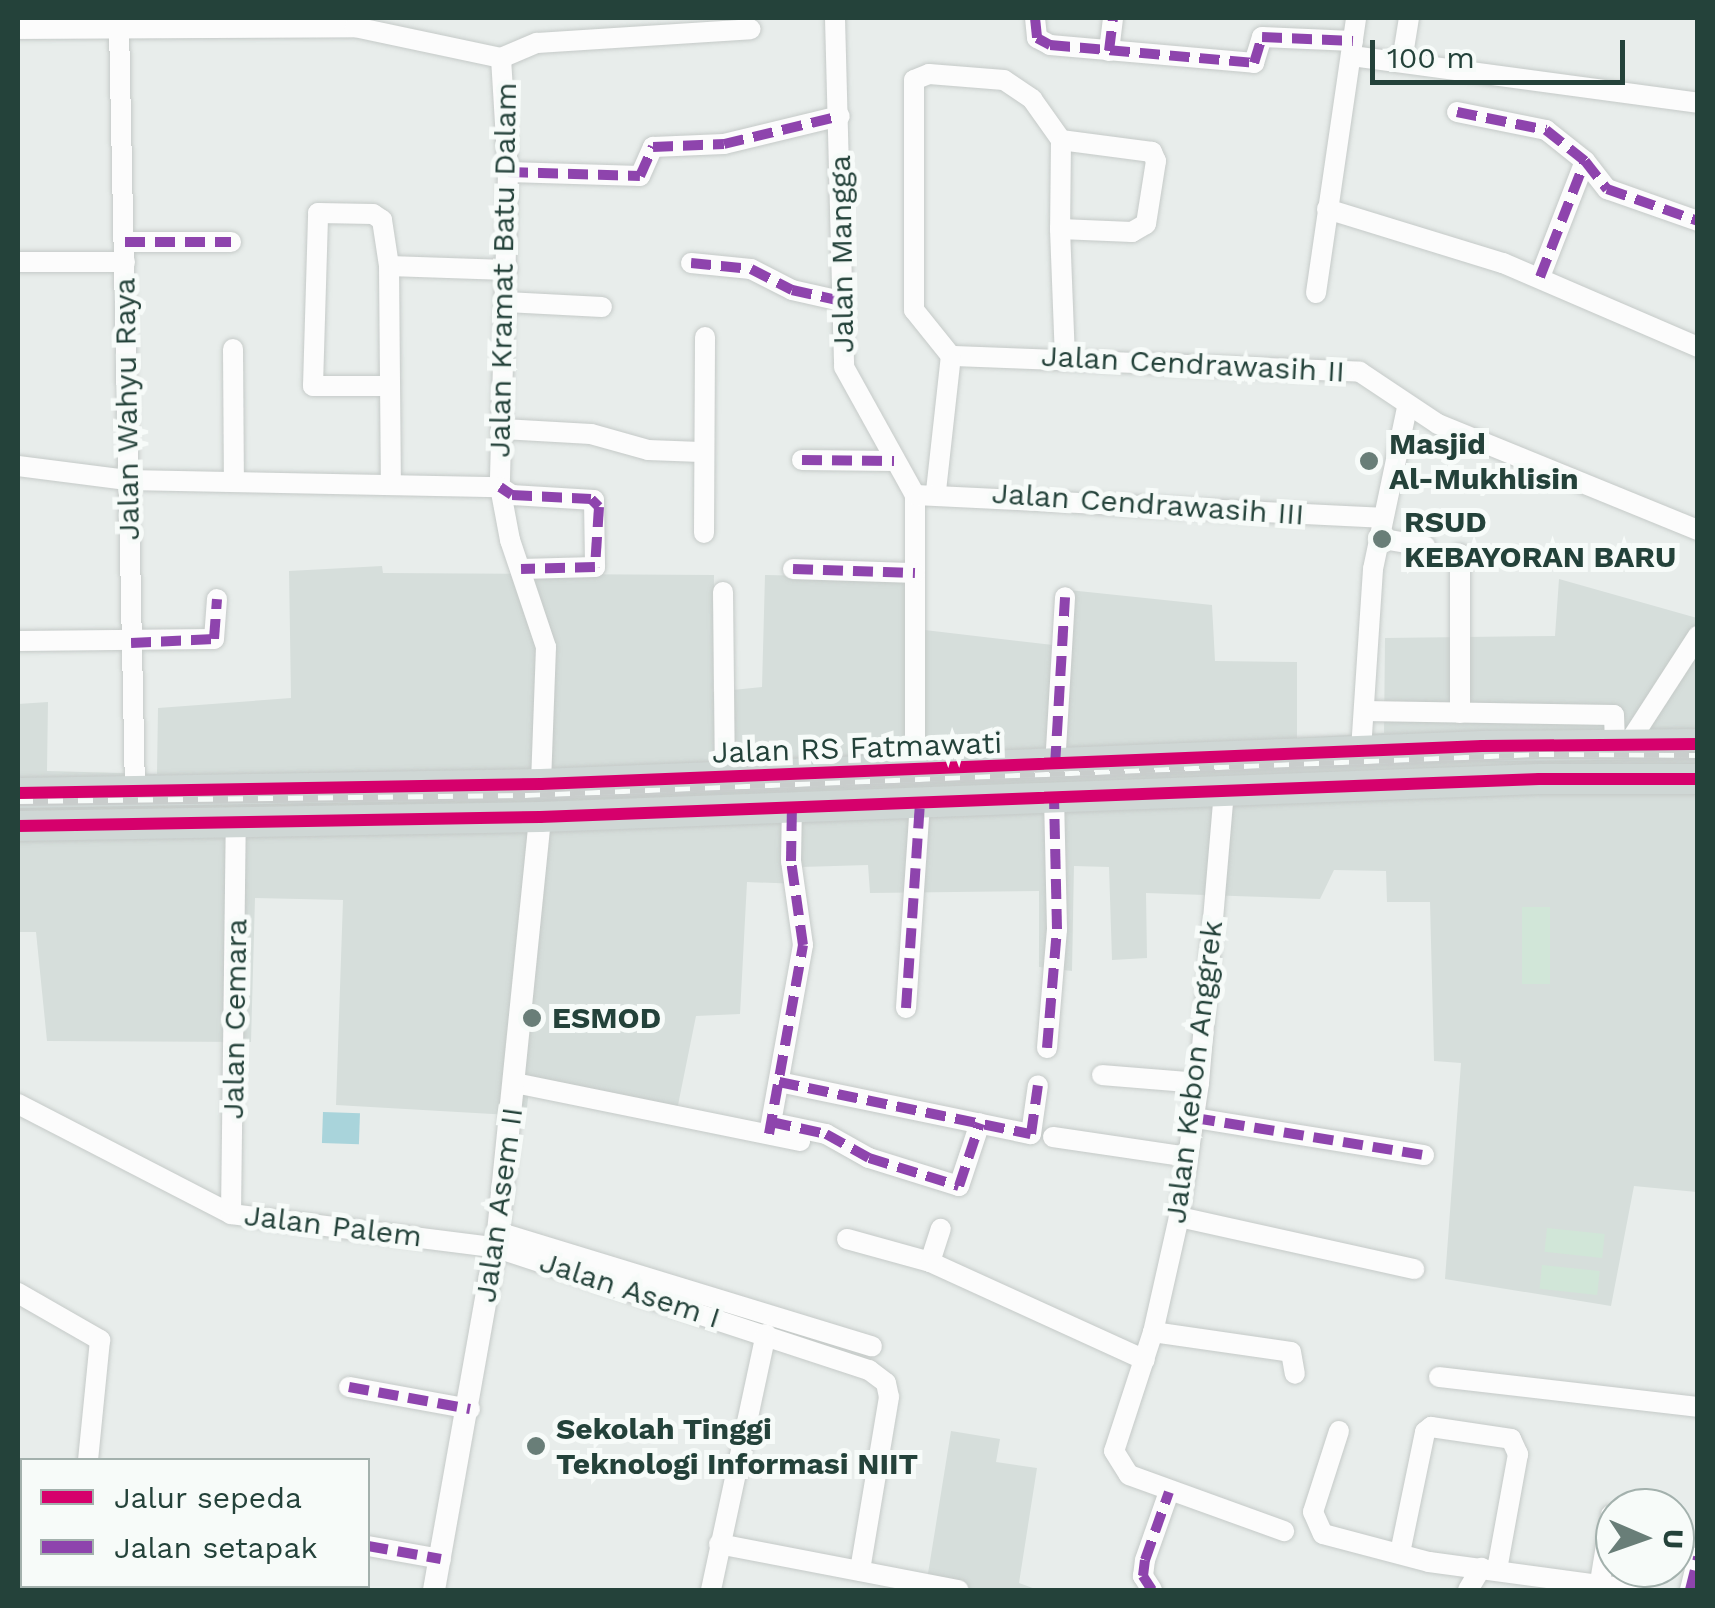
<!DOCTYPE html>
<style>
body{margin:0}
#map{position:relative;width:1715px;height:1608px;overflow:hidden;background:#e8edeb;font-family:"Work Sans",sans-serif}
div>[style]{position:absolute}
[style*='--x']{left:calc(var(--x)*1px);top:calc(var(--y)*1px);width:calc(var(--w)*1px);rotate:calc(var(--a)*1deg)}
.built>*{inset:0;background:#d6dedb}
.green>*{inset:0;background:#d1e6d8;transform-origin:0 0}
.water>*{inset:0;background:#a9d4db;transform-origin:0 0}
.roads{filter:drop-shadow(0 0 2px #c5cac8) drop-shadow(0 0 2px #c5cac8)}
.minor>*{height:20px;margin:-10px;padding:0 10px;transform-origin:10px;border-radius:10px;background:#fcfcfc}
.tertiary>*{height:22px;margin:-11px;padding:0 11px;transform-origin:11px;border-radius:11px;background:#fcfcfc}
.primary>*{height:30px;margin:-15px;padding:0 15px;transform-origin:15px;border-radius:15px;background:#cfd7d5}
.rail>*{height:9px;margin-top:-4.5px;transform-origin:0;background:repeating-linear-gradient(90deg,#f7fbf9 0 15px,#c9cdcc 0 30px);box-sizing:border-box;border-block:2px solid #c9cdcc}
.quiet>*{height:10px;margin-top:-5px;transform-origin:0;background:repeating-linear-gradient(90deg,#8e44ad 0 20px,transparent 0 30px)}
.cycleway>*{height:12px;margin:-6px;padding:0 6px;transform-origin:6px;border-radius:6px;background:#d6006c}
.dots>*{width:28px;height:28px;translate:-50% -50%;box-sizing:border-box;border:5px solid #f7fbf9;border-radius:50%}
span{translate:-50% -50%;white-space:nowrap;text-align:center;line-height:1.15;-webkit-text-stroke:10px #f7fbf9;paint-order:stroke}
.street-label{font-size:30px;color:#24423a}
.poi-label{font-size:30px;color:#24423a;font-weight:700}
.left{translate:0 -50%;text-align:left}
.frame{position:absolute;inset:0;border:20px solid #24423a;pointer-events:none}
.legend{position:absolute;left:20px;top:1458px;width:350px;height:130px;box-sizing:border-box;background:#f7fbf9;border:2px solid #a3b1ad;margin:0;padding:12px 18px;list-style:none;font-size:30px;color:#24423a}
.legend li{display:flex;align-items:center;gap:20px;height:50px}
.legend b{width:50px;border:2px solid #a3b1ad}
.north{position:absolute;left:1595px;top:1488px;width:100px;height:100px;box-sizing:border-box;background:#f7fbf9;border:2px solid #a3b1ad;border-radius:50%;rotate:92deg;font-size:28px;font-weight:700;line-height:40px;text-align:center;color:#24423a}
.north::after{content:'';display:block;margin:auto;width:35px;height:45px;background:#697e78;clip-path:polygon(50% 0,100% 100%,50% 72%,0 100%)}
.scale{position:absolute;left:1370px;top:40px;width:255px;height:45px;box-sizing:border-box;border:5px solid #24423a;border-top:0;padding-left:12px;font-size:30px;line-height:35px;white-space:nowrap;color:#24423a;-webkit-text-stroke:8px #f7fbf9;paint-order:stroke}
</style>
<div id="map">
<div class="built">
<div style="clip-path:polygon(382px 566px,383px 573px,714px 575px,713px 692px,762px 687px,765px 575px,917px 578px,916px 629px,1053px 645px,1059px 589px,1212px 605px,1215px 661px,1297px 662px,1297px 738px,1384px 733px,1385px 638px,1555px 636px,1559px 579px,1697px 618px,1697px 1192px,1634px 1186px,1611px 1306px,1445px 1279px,1461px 1063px,1434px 1061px,1430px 902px,1387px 902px,1386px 871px,1334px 870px,1320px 899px,1146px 893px,1147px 958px,1112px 960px,1109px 867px,1074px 866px,1072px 971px,1039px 967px,1039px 891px,870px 893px,868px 865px,801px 867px,801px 884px,747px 882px,740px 1014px,696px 1016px,677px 1110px,529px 1090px,526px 1116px,336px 1105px,343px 900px,255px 898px,251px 1042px,47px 1041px,36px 932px,18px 932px,18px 704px,48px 702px,47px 771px,157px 774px,158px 708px,291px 698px,289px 571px)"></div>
<div style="clip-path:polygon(951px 1431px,1000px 1439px,996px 1462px,1037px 1468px,1019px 1583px,1038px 1590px,948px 1590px,927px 1580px)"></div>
</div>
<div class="green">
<div style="left:1522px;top:907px;width:28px;height:77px"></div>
<div style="left:1547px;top:1228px;width:58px;height:24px;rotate:6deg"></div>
<div style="left:1542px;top:1265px;width:58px;height:24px;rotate:6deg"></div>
</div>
<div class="water">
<div style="left:323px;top:1112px;width:37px;height:31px;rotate:2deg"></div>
</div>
<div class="roads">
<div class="minor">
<div style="--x:835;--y:18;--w:349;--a:88.5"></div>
<div style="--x:844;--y:367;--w:146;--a:61"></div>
<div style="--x:915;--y:495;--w:276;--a:90"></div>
<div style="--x:1035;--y:18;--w:20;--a:84"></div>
<div style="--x:1037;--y:38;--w:15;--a:28"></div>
<div style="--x:1050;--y:45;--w:205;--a:5"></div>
<div style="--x:1254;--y:63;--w:27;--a:-73"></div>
<div style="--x:1262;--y:37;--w:91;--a:2.5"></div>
<div style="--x:119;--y:26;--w:766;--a:88.8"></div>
<div style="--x:18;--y:29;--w:337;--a:-0.3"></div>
<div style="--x:355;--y:27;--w:149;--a:12"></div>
<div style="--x:1109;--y:51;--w:33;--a:-83"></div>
<div style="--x:1352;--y:56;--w:349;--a:7.7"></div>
<div style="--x:501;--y:58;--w:114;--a:86.5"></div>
<div style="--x:508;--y:172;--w:315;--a:91.5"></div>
<div style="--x:500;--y:487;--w:54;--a:79.3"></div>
<div style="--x:510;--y:540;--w:113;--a:71.4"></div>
<div style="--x:546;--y:647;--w:137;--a:92.1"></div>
<div style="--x:501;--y:58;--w:39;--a:-23"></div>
<div style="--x:537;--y:43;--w:214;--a:-3.7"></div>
<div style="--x:1402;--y:61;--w:44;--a:-80.8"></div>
<div style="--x:1457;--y:112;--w:91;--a:11.4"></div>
<div style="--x:1546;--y:130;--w:50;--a:38.5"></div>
<div style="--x:1585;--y:161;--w:36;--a:52"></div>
<div style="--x:1607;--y:189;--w:96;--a:19.4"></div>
<div style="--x:508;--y:172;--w:132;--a:1.7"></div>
<div style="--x:640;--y:176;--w:32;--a:-66"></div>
<div style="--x:653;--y:147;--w:71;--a:-2.4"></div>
<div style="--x:724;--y:144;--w:119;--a:-13.6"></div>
<div style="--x:1327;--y:209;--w:184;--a:17.1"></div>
<div style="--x:1503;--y:263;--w:212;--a:23.3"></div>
<div style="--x:1060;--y:229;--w:72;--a:2.4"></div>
<div style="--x:1132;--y:232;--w:16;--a:-30"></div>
<div style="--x:1146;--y:224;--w:64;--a:-81"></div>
<div style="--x:1156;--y:161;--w:10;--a:-114"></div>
<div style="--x:1152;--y:152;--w:92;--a:-172.5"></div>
<div style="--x:1061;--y:140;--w:89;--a:90.6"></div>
<div style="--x:1060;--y:229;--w:128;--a:87.8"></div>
<div style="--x:125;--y:242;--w:106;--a:0"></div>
<div style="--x:18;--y:262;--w:107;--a:0"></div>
<div style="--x:691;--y:263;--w:60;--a:5.7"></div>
<div style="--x:751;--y:269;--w:46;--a:27.1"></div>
<div style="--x:792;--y:290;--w:50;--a:12.7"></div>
<div style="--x:389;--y:266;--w:118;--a:1.9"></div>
<div style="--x:1540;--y:277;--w:124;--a:-68.8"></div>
<div style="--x:1316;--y:293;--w:278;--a:-81.7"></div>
<div style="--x:506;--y:302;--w:96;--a:3"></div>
<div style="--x:233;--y:349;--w:131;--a:89.6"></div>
<div style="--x:951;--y:356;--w:409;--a:2.2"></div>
<div style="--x:1360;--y:372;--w:94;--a:33.7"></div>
<div style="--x:1438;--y:424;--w:281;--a:22.2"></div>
<div style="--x:951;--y:356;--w:59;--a:-128.8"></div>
<div style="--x:914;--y:310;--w:230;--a:-90"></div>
<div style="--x:914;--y:80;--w:16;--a:-22"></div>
<div style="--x:929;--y:74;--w:75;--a:4.6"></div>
<div style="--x:1004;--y:80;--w:34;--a:34"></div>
<div style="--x:1032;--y:99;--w:50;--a:54.7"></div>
<div style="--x:386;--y:386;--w:73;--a:180"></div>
<div style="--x:313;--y:386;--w:173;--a:-88.3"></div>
<div style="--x:318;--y:213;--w:55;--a:1"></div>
<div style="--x:373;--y:214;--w:11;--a:34"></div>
<div style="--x:382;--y:220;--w:47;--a:81.3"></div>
<div style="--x:389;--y:266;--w:217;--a:89.5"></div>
<div style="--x:503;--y:429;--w:88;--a:3.3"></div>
<div style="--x:591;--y:434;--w:59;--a:15.7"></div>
<div style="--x:648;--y:450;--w:53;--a:2.2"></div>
<div style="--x:802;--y:460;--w:92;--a:0.6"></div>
<div style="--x:18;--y:466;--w:110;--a:7.3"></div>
<div style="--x:127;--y:480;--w:373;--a:1.1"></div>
<div style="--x:500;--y:487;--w:14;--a:34"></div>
<div style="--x:512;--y:495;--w:82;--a:3.5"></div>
<div style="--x:594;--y:500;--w:67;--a:89.1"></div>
<div style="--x:595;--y:567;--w:74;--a:178.5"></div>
<div style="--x:936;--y:491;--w:136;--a:-83.7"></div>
<div style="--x:915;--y:495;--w:467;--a:2.8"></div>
<div style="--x:704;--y:533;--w:196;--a:-89.7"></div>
<div style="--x:1378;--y:538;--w:48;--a:9.7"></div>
<div style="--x:1460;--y:554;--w:159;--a:90"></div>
<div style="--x:793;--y:569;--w:122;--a:1.9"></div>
<div style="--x:723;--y:592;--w:185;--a:89.4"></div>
<div style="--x:18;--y:641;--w:196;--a:-0.6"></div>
<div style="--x:214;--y:639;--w:40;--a:-85.7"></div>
<div style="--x:1364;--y:711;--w:250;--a:0.9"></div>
<div style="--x:1614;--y:715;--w:29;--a:88"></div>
<div style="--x:1628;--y:744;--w:129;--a:-57.1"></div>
<div style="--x:1361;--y:750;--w:181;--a:-86.2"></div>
<div style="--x:1373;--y:569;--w:166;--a:-78.1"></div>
<div style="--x:1055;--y:766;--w:169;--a:-86.6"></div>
<div style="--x:1224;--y:791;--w:293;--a:94.9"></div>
<div style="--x:1199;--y:1083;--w:135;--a:98.5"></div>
<div style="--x:1179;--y:1217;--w:118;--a:102.7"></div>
<div style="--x:1153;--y:1332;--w:125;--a:108.1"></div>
<div style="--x:1114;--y:1451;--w:28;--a:58"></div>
<div style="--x:1129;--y:1475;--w:165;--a:19.9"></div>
<div style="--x:906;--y:1008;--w:206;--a:-86.1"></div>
<div style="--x:1047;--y:1048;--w:119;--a:-85.2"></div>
<div style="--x:1057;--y:929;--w:131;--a:-91.3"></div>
<div style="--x:1102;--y:1075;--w:97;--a:4.7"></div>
<div style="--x:779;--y:1082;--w:257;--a:11.7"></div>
<div style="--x:1031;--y:1134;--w:49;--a:-81.9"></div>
<div style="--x:515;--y:1083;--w:291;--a:11.5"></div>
<div style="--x:18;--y:1104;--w:240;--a:27.3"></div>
<div style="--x:231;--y:1214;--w:265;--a:7.2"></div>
<div style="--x:494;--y:1247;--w:395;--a:18.2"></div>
<div style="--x:869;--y:1370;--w:21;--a:37"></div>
<div style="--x:886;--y:1383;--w:14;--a:78"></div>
<div style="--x:889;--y:1397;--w:176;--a:99.5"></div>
<div style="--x:1195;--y:1118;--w:232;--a:9.2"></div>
<div style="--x:783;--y:1125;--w:44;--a:11.8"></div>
<div style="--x:826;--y:1134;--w:49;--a:29.2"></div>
<div style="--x:869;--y:1158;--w:94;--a:17.3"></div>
<div style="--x:959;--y:1186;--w:66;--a:-71.6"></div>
<div style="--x:769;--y:1134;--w:192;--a:-79.8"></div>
<div style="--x:803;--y:945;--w:85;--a:-98.1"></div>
<div style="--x:791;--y:861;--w:55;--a:-89"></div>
<div style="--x:1053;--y:1137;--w:136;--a:8.4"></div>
<div style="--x:231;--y:1214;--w:389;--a:-89.3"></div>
<div style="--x:1179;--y:1217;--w:241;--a:12.5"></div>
<div style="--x:498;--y:1232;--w:391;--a:17"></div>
<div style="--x:847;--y:1239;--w:86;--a:15.5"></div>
<div style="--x:930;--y:1262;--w:236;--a:24.5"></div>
<div style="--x:930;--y:1262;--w:35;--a:-72"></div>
<div style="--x:18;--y:1293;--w:95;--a:29.8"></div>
<div style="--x:100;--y:1340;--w:121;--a:95.7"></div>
<div style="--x:1153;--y:1332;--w:139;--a:8.2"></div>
<div style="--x:1291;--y:1352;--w:22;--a:80"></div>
<div style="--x:1439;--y:1377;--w:261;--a:6.6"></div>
<div style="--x:349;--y:1387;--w:123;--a:10.3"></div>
<div style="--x:1339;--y:1431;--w:85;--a:107.8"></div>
<div style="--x:1313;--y:1512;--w:24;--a:66"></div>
<div style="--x:1323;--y:1534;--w:110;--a:14.8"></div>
<div style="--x:1429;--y:1562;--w:208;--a:7.7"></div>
<div style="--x:18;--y:1508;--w:4;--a:14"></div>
<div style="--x:719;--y:1544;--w:244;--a:10.9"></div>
<div style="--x:368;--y:1546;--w:74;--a:10.1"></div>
<div style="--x:1400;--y:1553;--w:124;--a:-78.3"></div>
<div style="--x:1425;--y:1432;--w:8;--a:-40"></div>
<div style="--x:1431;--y:1427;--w:81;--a:8.5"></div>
<div style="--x:1511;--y:1439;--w:17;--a:65"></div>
<div style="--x:1518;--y:1454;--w:118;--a:100.3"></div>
<div style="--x:1600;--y:1582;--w:68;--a:-80.7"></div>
<div style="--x:205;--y:1590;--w:4;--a:-76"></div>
<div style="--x:711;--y:1590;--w:262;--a:-77.9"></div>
<div style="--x:1152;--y:1590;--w:17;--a:-123"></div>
<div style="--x:1143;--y:1576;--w:16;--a:-83"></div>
<div style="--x:1145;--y:1560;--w:72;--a:-70.6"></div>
<div style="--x:1468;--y:1590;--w:26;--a:-59"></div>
<div style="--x:1690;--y:1590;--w:34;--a:-76"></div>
</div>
<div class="tertiary">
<div style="--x:434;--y:1590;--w:364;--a:-79.9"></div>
<div style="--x:498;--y:1232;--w:417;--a:-84.2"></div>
</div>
<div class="primary">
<div style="--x:18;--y:793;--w:523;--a:-0.99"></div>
<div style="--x:541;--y:784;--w:942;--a:-2.31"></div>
<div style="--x:1482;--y:746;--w:216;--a:-0.5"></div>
<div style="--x:18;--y:826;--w:522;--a:-0.99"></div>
<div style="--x:540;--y:817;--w:1000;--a:-2.18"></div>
<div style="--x:1539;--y:779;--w:159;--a:0"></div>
</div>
</div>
<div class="rail">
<div style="--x:18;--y:801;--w:507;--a:-0.68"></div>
<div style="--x:525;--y:795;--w:1015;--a:-2.32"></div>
<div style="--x:1539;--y:754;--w:159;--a:0.4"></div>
</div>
<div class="quiet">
<div style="--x:1035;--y:18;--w:20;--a:84"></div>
<div style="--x:1037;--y:38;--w:15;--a:28"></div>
<div style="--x:1050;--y:45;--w:205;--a:5"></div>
<div style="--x:1254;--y:63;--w:27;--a:-73"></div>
<div style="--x:1262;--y:37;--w:91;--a:2.5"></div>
<div style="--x:1109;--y:51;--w:33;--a:-83"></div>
<div style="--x:1457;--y:112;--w:91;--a:11.4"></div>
<div style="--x:1546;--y:130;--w:50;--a:38.5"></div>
<div style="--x:1585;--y:161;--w:36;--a:52"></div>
<div style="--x:1607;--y:189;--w:96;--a:19.4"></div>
<div style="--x:508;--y:172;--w:132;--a:1.7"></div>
<div style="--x:640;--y:176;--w:32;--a:-66"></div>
<div style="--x:653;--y:147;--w:71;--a:-2.4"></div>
<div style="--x:724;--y:144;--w:119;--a:-13.6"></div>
<div style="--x:125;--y:242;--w:106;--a:0"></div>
<div style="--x:691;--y:263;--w:60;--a:5.7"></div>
<div style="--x:751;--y:269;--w:46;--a:27.1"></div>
<div style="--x:792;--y:290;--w:50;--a:12.7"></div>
<div style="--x:1540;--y:277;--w:124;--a:-68.8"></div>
<div style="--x:802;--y:460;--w:92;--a:0.6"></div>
<div style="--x:500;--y:487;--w:14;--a:34"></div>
<div style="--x:512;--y:495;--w:79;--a:2.9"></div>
<div style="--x:591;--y:499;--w:11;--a:45"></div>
<div style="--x:599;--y:507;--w:60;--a:93.8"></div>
<div style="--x:595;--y:567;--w:74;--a:178.5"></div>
<div style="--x:793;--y:569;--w:122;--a:1.9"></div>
<div style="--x:131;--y:643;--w:83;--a:-2.8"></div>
<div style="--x:214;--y:639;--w:40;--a:-85.7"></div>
<div style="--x:1055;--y:766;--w:169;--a:-86.6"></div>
<div style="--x:906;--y:1008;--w:206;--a:-86.1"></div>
<div style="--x:1047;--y:1048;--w:119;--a:-85.2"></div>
<div style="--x:1057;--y:929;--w:131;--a:-91.3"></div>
<div style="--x:779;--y:1082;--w:257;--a:11.7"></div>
<div style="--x:1031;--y:1134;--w:49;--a:-81.9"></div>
<div style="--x:1195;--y:1118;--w:232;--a:9.2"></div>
<div style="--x:771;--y:1122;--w:56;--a:12.3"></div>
<div style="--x:826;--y:1134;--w:49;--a:29.2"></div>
<div style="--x:869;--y:1158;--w:94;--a:17.3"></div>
<div style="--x:959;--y:1186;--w:66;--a:-71.6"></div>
<div style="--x:769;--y:1134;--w:192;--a:-79.8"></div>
<div style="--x:803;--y:945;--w:85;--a:-98.1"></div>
<div style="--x:791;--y:861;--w:55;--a:-89"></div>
<div style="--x:349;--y:1387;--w:123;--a:10.3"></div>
<div style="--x:368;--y:1546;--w:74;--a:10.1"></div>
<div style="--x:205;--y:1590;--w:4;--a:-76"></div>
<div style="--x:1152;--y:1590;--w:17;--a:-123"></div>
<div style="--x:1143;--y:1576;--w:16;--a:-83"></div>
<div style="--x:1145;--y:1560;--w:72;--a:-70.6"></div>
<div style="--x:1690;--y:1590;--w:34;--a:-76"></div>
</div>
<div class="cycleway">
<div style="--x:18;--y:793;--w:523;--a:-0.99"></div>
<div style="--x:541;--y:784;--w:942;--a:-2.31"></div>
<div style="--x:1482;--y:746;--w:216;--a:-0.5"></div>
<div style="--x:18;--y:826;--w:522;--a:-0.99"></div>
<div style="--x:540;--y:817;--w:1000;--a:-2.18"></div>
<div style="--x:1539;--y:779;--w:159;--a:0"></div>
</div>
<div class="dots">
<div style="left:1369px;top:461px;background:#697e78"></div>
<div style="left:1382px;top:539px;background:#697e78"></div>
<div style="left:532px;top:1018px;background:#697e78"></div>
<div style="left:536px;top:1446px;background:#697e78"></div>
</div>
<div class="street-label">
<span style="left:842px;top:254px;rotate:-91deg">Jalan Mangga</span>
<span style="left:503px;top:270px;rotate:-89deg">Jalan Kramat Batu Dalam</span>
<span style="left:1193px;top:364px;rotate:3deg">Jalan Cendrawasih II</span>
<span style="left:127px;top:409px;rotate:-91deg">Jalan Wahyu Raya</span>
<span style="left:1148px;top:504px;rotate:4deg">Jalan Cendrawasih III</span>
<span style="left:857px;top:748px;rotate:-2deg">Jalan RS Fatmawati</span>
<span style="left:235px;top:1019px;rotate:-89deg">Jalan Cemara</span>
<span style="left:1194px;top:1072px;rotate:-83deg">Jalan Kebon Anggrek</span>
<span style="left:499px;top:1205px;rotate:-82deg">Jalan Asem II</span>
<span style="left:333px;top:1226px;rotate:7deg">Jalan Palem</span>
<span style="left:630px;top:1290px;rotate:18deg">Jalan Asem I</span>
</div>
<div class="poi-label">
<span class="left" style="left:1389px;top:461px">Masjid<br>Al-Mukhlisin</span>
<span class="left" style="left:1404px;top:539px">RSUD<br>KEBAYORAN BARU</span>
<span class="left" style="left:552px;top:1018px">ESMOD</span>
<span class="left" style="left:556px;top:1446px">Sekolah Tinggi<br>Teknologi Informasi NIIT</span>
</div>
<div class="frame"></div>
<ul class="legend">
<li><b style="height:12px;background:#d6006c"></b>Jalur sepeda</li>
<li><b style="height:12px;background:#8e44ad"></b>Jalan setapak</li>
</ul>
<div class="north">U</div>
<div class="scale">100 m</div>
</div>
